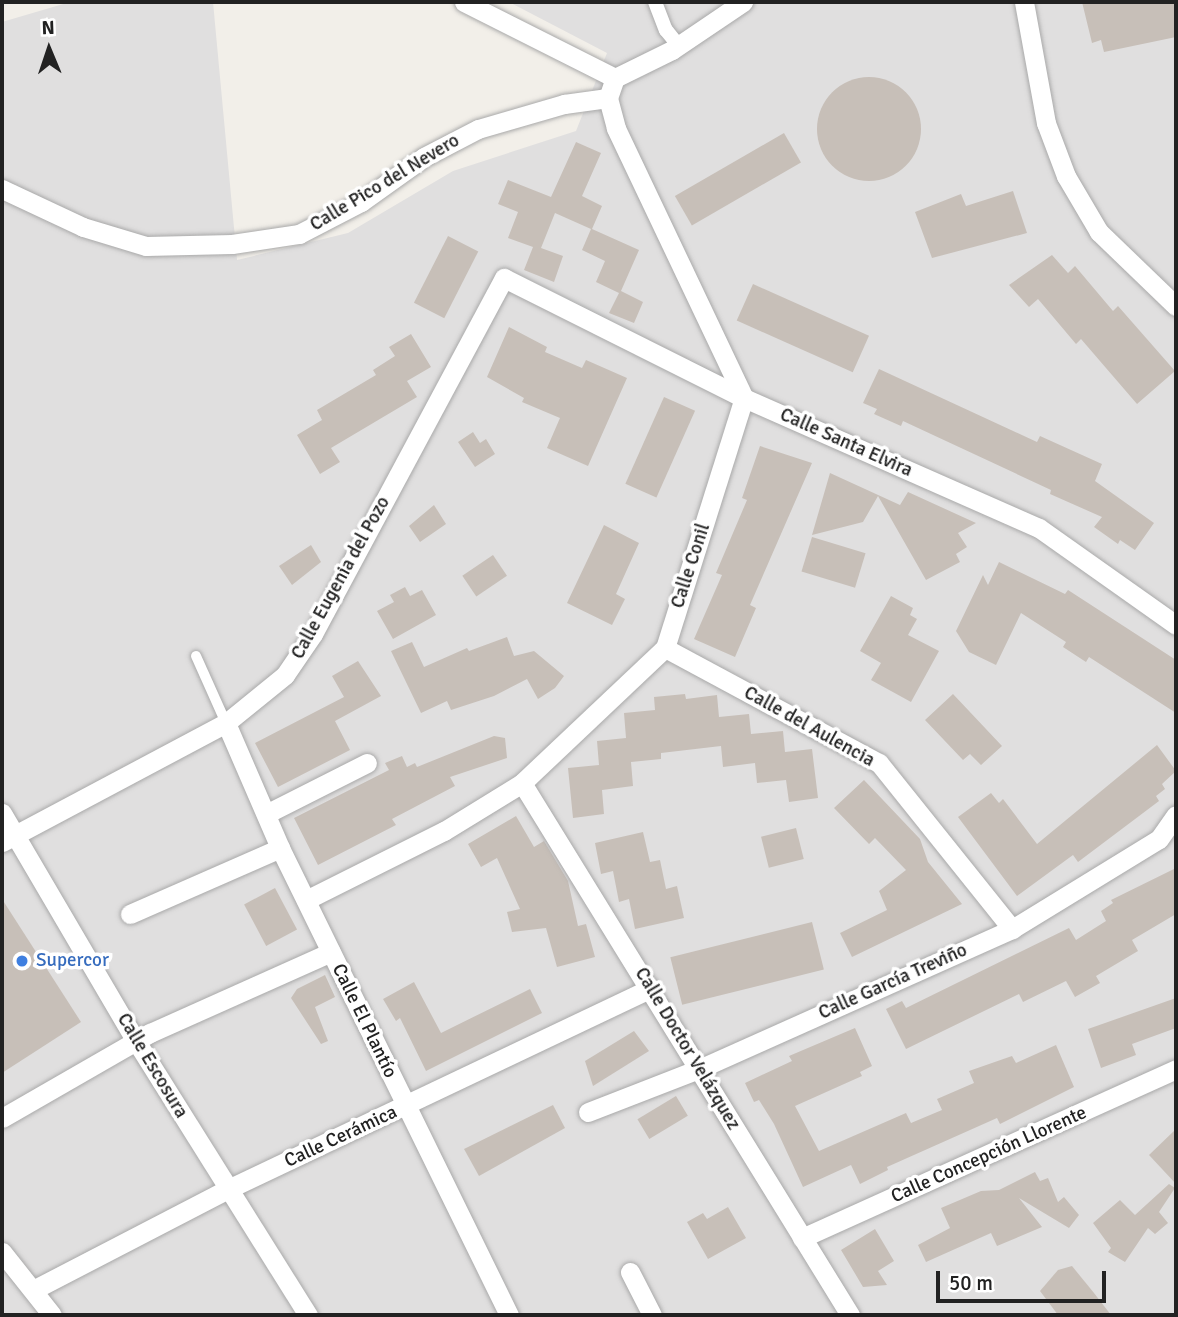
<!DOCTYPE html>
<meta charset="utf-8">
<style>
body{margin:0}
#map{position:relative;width:1178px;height:1317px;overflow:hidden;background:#f2efe9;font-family:Signika,sans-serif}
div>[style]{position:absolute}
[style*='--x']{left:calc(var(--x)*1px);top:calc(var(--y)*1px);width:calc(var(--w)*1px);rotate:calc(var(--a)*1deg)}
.residential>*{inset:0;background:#e0dfdf}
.building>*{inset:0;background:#c7bfb8;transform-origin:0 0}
.round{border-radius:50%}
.roads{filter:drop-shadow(0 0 2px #a9a9a9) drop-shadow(0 0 2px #a9a9a9)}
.service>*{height:10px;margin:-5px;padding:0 5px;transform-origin:5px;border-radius:5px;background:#fff}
.pedestrian>*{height:14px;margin:-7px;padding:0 7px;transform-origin:7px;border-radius:7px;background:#fff}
.minor>*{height:19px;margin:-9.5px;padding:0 9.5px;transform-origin:9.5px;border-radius:9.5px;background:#fff}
.dots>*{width:19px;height:19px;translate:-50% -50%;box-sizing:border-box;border:4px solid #fff;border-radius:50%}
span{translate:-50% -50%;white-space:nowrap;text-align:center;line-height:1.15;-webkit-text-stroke:7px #fff;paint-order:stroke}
.street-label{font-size:19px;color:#222}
.shop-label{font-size:19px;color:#366cbe}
.left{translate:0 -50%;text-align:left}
.frame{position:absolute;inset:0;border:4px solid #222;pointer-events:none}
.north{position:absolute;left:14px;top:14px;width:70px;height:70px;-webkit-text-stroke:5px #fff;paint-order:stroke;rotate:358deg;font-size:19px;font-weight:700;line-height:28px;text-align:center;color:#222}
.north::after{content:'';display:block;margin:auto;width:24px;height:32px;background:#222;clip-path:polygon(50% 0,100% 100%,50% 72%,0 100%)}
.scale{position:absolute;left:936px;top:1271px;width:170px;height:32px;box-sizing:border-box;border:4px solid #222;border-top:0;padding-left:9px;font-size:21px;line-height:24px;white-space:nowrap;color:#222;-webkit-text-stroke:5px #fff;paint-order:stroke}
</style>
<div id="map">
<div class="residential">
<div style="clip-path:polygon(70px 2px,213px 2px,237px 260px,348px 233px,453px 171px,576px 131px,607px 53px,509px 2px,1176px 2px,1176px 1315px,2px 1315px,2px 22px)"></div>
</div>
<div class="building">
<div style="clip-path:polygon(1082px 2px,1176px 2px,1176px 37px,1104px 52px,1101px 40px,1092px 43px)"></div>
<div class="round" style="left:817px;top:77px;width:104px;height:104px"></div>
<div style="left:784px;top:133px;width:34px;height:126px;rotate:60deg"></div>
<div style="clip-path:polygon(576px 142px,601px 153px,582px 196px,602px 206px,592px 229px,639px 250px,621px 291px,643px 302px,634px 323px,609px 313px,619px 293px,596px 282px,605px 261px,582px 250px,591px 229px,555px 213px,541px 248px,563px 256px,554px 282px,524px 270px,533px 247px,508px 238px,518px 212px,498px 204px,508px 180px,551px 197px)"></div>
<div style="clip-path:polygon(1013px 191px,1027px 233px,932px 258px,915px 212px,961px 194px,966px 206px)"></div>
<div style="left:448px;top:236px;width:34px;height:75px;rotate:27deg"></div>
<div style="clip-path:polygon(1052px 255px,1068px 273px,1075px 266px,1113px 311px,1118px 306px,1175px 371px,1137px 404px,1081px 339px,1076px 344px,1038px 299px,1029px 307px,1009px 285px)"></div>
<div style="left:753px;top:284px;width:127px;height:40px;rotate:24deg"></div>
<div style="clip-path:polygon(509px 327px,547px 347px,545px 352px,582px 368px,586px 360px,627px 378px,588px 466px,547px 448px,560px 418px,522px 402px,524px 398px,487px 377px)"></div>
<div style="clip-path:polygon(411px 334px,431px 367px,407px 381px,417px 397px,331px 448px,340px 462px,320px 474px,297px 435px,322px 420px,317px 410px,376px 375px,373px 370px,395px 356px,389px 347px)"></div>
<div style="clip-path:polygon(879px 369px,1037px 442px,1040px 436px,1102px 464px,1095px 481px,1154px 523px,1135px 550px,1120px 540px,1118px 544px,1094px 527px,1102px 517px,1050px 494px,1051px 490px,903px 421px,901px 426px,874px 414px,877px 409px,863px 403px)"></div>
<div style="left:664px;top:397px;width:34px;height:95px;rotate:24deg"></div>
<div style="clip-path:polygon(473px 432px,480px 443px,486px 439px,495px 454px,475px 467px,458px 442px)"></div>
<div style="clip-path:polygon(760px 446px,812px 463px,750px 605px,756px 608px,735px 657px,694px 639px,722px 575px,716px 573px,747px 500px,742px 498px)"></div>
<div style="clip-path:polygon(830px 473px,900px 505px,908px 492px,976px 523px,958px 533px,967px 547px,956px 554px,960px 562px,926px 580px,878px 496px,863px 522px,812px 535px)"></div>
<div style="clip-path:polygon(434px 505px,446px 524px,420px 542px,409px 526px)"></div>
<div style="clip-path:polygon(604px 525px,639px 543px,616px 594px,625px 599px,612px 625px,567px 603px)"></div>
<div style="left:812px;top:537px;width:56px;height:36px;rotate:17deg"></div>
<div style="clip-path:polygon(311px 545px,321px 562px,292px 585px,279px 566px)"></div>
<div style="left:493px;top:555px;width:25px;height:37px;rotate:56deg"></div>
<div style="clip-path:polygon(999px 562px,1065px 594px,1068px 590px,1176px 660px,1176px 713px,1089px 657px,1086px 662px,1063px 647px,1066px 642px,1021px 613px,996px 665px,969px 652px,956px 631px,983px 575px,988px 585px)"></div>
<div style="clip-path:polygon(405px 587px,410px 596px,422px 590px,436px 615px,393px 639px,377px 611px,394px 602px,390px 595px)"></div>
<div style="clip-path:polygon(891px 596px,913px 608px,910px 615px,917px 619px,908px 635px,939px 651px,911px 702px,871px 680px,881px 663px,860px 651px)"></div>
<div style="clip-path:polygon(507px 637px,514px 656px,534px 651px,564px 676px,555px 688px,538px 699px,527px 679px,494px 696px,451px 710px,447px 701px,421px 713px,391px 651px,412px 642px,424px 667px,467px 648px,469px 651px)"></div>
<div style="clip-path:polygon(358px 661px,381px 696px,335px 721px,350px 750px,278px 787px,255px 743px,344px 697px,332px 676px)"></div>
<div style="clip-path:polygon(685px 694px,686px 699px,717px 695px,719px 717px,749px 714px,751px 734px,783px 731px,785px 752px,812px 749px,818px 798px,789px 802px,786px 780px,757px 783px,755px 763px,723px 767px,721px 746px,661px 753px,661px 759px,631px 762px,633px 786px,602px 790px,604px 814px,573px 818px,568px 768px,599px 765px,597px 741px,626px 738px,624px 713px,655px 710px,654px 697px)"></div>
<div style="clip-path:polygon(953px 694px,1002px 746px,981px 765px,970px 754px,963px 760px,925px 720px)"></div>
<div style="clip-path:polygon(494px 736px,505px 738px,507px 758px,450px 777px,455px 786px,392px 819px,396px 825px,318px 865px,294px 818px,389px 770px,385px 763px,402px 756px,407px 767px,415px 763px,417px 767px)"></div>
<div style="clip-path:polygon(1157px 745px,1176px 771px,1162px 784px,1165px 789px,1156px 796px,1159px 801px,1078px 862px,1073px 855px,1017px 896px,958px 817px,991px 793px,999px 803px,1003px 799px,1037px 844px)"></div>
<div style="clip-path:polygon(864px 780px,920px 839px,928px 862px,962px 904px,852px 957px,840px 933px,887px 910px,879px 891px,906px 870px,875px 838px,869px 844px,834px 808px)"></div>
<div style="clip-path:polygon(516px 816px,534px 847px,544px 841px,568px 881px,578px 926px,586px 924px,595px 957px,557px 967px,546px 928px,512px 932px,507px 912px,520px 909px,497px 858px,481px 867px,468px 844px)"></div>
<div style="left:796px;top:828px;width:32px;height:36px;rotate:76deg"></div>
<div style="clip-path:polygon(643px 832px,650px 862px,660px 860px,666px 889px,677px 886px,684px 918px,635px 929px,629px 899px,619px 902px,613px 871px,601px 874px,595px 843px)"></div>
<div style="clip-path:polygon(1176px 868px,1176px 914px,1132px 940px,1138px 951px,1096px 976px,1100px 983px,1075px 997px,1066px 981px,1023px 1002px,1019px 994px,906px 1049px,886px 1009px,902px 1001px,906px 1008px,1069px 928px,1076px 940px,1106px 921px,1101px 911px,1113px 903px,1111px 900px)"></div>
<div style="left:275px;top:888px;width:47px;height:35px;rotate:62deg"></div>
<div style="clip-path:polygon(2px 899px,81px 1022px,2px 1073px)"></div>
<div style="left:812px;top:922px;width:49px;height:146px;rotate:76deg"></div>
<div style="clip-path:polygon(325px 975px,335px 997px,315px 1007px,328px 1041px,321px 1044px,291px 998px,297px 989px)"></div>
<div style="clip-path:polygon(414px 982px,441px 1033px,530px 989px,542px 1013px,426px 1071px,400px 1018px,396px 1021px,383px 999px)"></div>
<div style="clip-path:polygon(1176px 998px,1176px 1028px,1132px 1044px,1136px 1055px,1101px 1068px,1088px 1029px)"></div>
<div style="clip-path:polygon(855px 1028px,872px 1066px,860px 1072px,862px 1076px,795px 1106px,819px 1151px,906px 1113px,911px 1123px,942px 1110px,937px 1099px,974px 1083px,969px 1071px,1012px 1056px,1016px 1063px,1056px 1045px,1074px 1087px,1000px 1124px,997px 1118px,887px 1167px,888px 1170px,860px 1184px,851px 1165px,803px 1187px,774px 1124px,759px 1100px,754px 1102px,745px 1083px,792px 1061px,789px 1056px)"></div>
<div style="clip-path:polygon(634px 1031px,649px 1051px,593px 1086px,585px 1061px)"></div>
<div style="left:676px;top:1096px;width:23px;height:45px;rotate:59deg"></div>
<div style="clip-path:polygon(553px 1105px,565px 1128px,479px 1176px,464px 1149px)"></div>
<div style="clip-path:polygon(1176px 1129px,1176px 1184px,1149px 1155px)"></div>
<div style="clip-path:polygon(1035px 1172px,1040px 1181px,1048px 1178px,1058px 1202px,1064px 1197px,1079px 1215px,1069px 1228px,1019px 1198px,1042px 1227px,997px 1246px,991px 1233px,926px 1262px,918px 1245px,950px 1228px,941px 1208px,981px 1191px,999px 1190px)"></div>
<div style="clip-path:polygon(1169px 1184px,1175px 1188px,1159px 1212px,1168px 1223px,1155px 1234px,1148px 1228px,1125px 1262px,1108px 1252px,1111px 1248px,1093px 1223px,1120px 1200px,1135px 1215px)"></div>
<div style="clip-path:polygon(728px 1207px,746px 1238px,708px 1259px,687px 1222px,703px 1213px,707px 1219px)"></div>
<div style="clip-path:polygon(875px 1229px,894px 1261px,878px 1271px,887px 1285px,863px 1287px,841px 1250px)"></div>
<div style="clip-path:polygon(1072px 1266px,1094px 1293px,1111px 1315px,1058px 1315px,1040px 1291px,1058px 1270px)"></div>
</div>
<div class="roads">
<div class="service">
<div style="--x:196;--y:656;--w:73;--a:65.9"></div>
</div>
<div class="pedestrian">
<div style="--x:655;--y:2;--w:30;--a:69"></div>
<div style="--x:666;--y:30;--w:21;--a:51"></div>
</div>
<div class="minor">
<div style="--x:464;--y:2;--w:169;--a:26.7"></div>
<div style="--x:1024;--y:2;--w:123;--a:79.7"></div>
<div style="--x:1046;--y:123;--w:57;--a:69.3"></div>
<div style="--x:1066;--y:176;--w:65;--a:59.5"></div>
<div style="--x:1099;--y:232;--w:107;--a:43.9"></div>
<div style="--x:615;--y:78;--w:64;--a:-26.2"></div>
<div style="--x:672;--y:50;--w:86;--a:-34.1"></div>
<div style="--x:2;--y:189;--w:89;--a:25.1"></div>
<div style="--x:83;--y:227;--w:66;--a:16.8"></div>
<div style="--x:146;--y:246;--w:86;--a:-1.3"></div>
<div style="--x:232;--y:244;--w:68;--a:-8.5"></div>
<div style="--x:299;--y:234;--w:70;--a:-27.3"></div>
<div style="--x:361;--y:202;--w:77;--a:-35.5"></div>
<div style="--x:424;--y:157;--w:61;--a:-27.4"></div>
<div style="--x:478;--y:129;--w:90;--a:-16.2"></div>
<div style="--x:564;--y:104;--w:44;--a:-7.8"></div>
<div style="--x:665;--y:648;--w:243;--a:28.3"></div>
<div style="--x:879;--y:763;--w:213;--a:51.3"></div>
<div style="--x:226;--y:723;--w:136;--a:66.6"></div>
<div style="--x:280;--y:848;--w:520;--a:63.88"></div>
<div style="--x:522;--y:783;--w:625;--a:58.34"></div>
<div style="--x:2;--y:813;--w:264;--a:59.6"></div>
<div style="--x:136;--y:1041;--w:324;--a:57.9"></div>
<div style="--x:266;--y:814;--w:113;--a:-26.8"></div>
<div style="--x:2;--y:842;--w:254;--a:-28"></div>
<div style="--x:226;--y:723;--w:76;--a:-39.1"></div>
<div style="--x:285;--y:675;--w:50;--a:-55.7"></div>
<div style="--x:313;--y:634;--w:404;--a:-61.8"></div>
<div style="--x:504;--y:278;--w:268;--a:26.6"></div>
<div style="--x:744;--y:398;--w:322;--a:23.8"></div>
<div style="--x:1039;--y:528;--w:168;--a:35.3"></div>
<div style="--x:306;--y:900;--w:154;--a:-26.6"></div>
<div style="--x:444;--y:831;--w:92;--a:-31.6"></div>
<div style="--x:522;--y:783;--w:197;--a:-43.4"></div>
<div style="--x:665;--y:648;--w:262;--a:-72.5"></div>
<div style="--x:744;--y:398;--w:299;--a:-115.4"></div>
<div style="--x:616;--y:128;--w:31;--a:-105"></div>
<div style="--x:608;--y:98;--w:21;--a:-71"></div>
<div style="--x:130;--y:914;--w:164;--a:-23.7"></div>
<div style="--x:588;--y:1112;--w:119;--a:-21.2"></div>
<div style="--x:699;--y:1069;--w:343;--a:-24.1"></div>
<div style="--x:1012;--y:929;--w:172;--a:-31.5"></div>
<div style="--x:1159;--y:839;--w:29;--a:-55"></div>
<div style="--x:2;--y:1118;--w:171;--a:-29.9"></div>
<div style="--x:150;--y:1033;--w:198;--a:-24.1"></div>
<div style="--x:802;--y:1238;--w:410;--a:-24.3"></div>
<div style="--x:2;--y:1252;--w:80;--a:51.6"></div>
<div style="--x:630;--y:1272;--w:48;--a:62.9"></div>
<div style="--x:33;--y:1290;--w:220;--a:-27.4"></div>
<div style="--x:228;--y:1189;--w:468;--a:-25.4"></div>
</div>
</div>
<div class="dots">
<div style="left:22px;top:961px;background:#3f7fe0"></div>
</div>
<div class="street-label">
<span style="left:385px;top:183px;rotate:-31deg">Calle Pico del Nevero</span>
<span style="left:846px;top:443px;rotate:24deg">Calle Santa Elvira</span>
<span style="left:691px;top:566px;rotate:-72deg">Calle Conil</span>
<span style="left:341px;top:578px;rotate:-61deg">Calle Eugenia del Pozo</span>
<span style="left:809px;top:727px;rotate:29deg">Calle del Aulencia</span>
<span style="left:893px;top:982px;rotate:-24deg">Calle García Treviño</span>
<span style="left:364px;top:1021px;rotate:64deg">Calle El Plantío</span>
<span style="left:687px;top:1049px;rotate:59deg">Calle Doctor Velázquez</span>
<span style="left:152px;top:1066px;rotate:59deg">Calle Escosura</span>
<span style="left:341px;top:1137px;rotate:-25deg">Calle Cerámica</span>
<span style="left:989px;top:1155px;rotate:-24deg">Calle Concepción Llorente</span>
</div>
<div class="shop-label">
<span class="left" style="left:36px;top:961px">Supercor</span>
</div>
<div class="frame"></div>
<div class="north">N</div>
<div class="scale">50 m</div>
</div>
